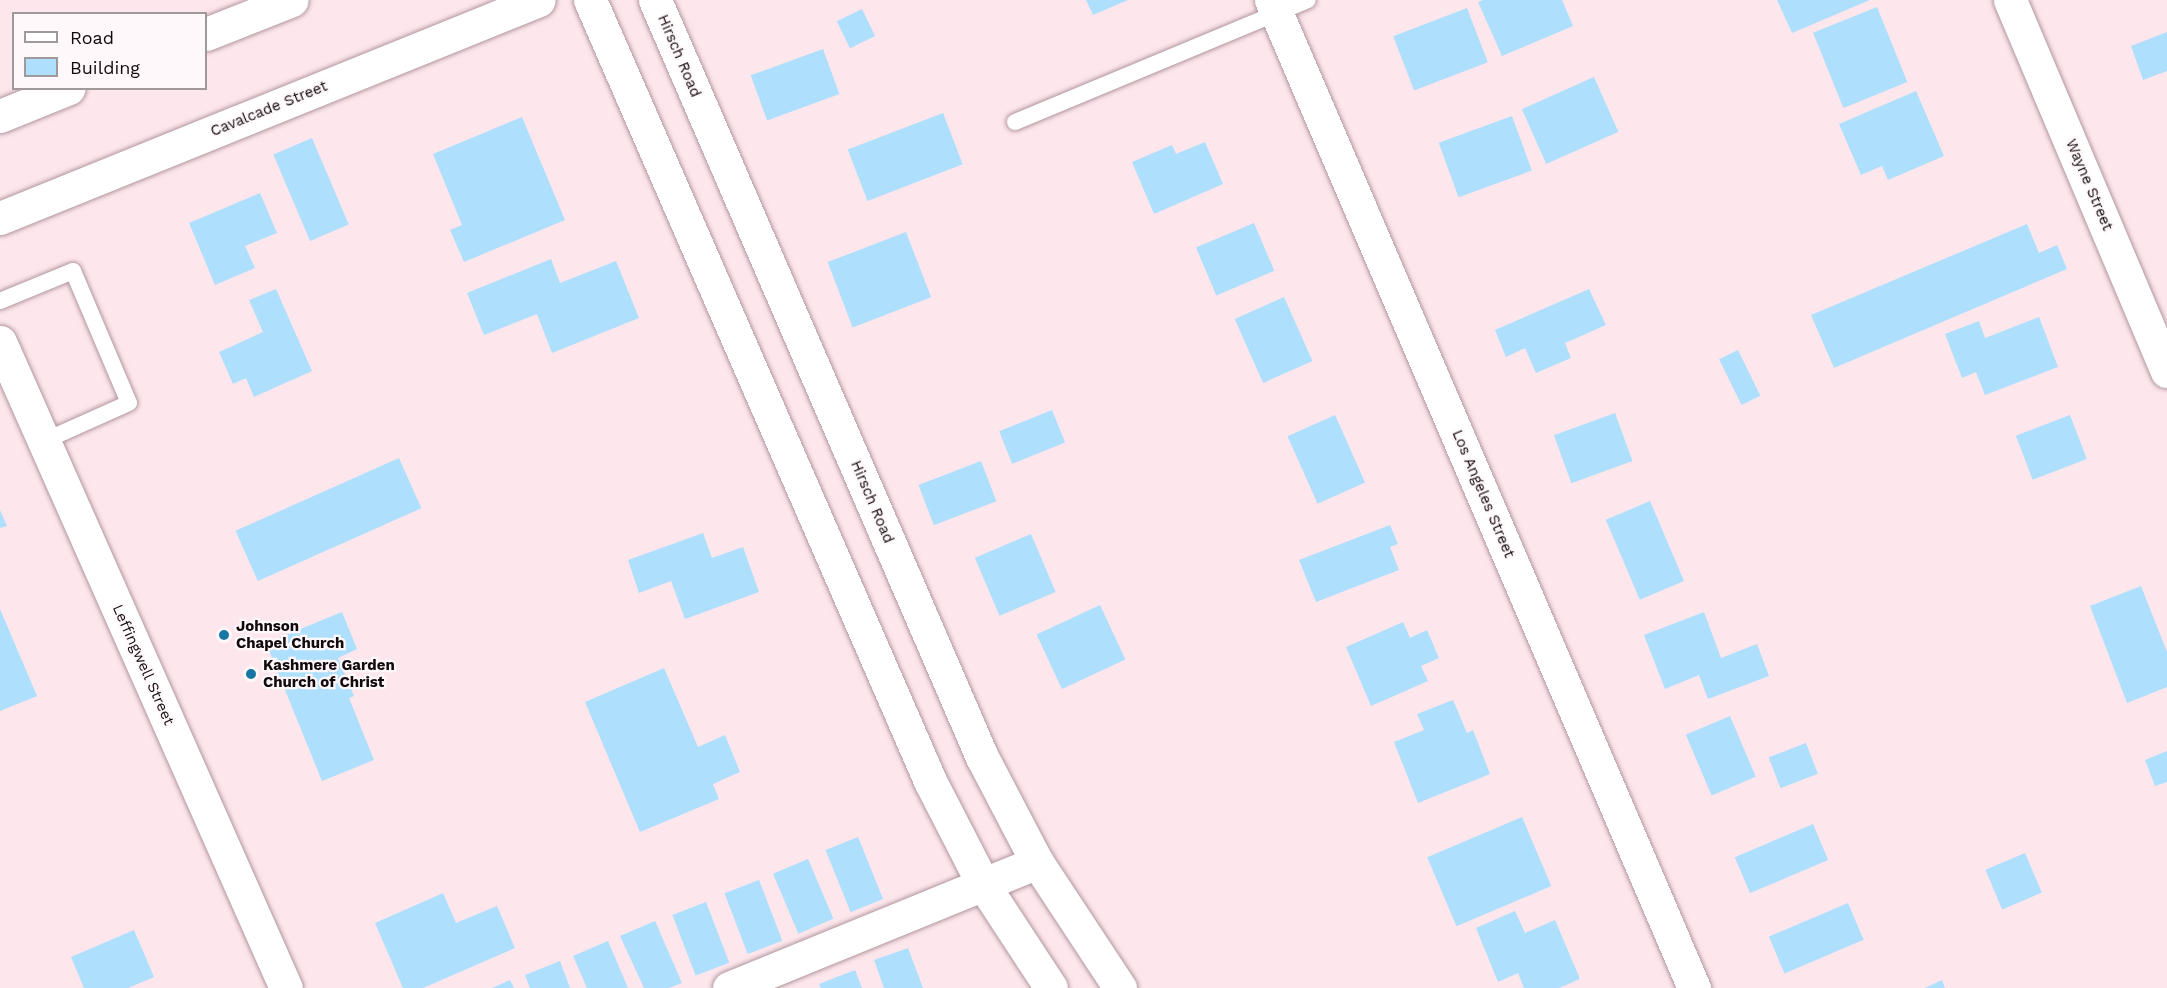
<!DOCTYPE html>
<style>
body{margin:0}
#map{position:relative;width:2167px;height:988px;overflow:hidden;background:#fde6ec;font-family:"Work Sans",sans-serif}
div>[style]{position:absolute}
[style*='--x']{left:calc(var(--x)*1px);top:calc(var(--y)*1px);width:calc(var(--w)*1px);rotate:calc(var(--a)*1deg)}
.building>*{inset:0;background:#aedffd;transform-origin:0 0}
.roads{filter:drop-shadow(0 0 2px #b1969e) drop-shadow(0 0 2px #b1969e)}
.service>*{height:16px;margin:-8px;padding:0 8px;transform-origin:8px;border-radius:8px;background:#fff}
.minor>*{height:33px;margin:-16.5px;padding:0 16.5px;transform-origin:16.5px;border-radius:16.5px;background:#fff}
.secondary>*{height:33px;margin:-16.5px;padding:0 16.5px;transform-origin:16.5px;border-radius:16.5px;background:#fff}
.dots>*{width:16px;height:16px;translate:-50% -50%;box-sizing:border-box;border:3px solid #fef8fa;border-radius:50%}
span{translate:-50% -50%;white-space:nowrap;text-align:center;line-height:1.15;-webkit-text-stroke:4.5px #fef8fa;paint-order:stroke}
.street-label{font-size:15px;color:#130a0d}
.poi-label{font-size:15px;color:#130a0d;font-weight:700}
.left{translate:0 -50%;text-align:left}
.legend{position:absolute;left:12px;top:12px;width:195px;height:78px;box-sizing:border-box;background:#fef8fa;border:2px solid #a0999b;margin:0;padding:8px 10px;list-style:none;font-size:18px;color:#130a0d}
.legend li{display:flex;align-items:center;gap:12px;height:30px}
.legend b{width:30px;border:2px solid #a0999b}
</style>
<div id="map">
<div class="building">
<div style="clip-path:polygon(1086px 0,1128px 0,1093px 15px)"></div>
<div style="clip-path:polygon(1483px 0,1562px 0,1573px 26px,1502px 56px,1478px 2px)"></div>
<div style="clip-path:polygon(1777px 0,1870px 0,1792px 33px)"></div>
<div style="left:1877px;top:7px;width:81px;height:69px;rotate:68deg"></div>
<div style="left:1467px;top:8px;width:58px;height:79px;rotate:69deg"></div>
<div style="left:862px;top:9px;width:30px;height:28px;rotate:64deg"></div>
<div style="clip-path:polygon(2167px 32px,2167px 71px,2143px 80px,2131px 46px)"></div>
<div style="left:823px;top:49px;width:48px;height:77px;rotate:70deg"></div>
<div style="left:1594px;top:77px;width:60px;height:79px;rotate:66deg"></div>
<div style="clip-path:polygon(1916px 91px,1944px 156px,1888px 180px,1882px 166px,1861px 175px,1839px 124px)"></div>
<div style="left:943px;top:113px;width:55px;height:102px;rotate:69deg"></div>
<div style="left:1512px;top:116px;width:58px;height:78px;rotate:70deg"></div>
<div style="clip-path:polygon(522px 117px,565px 220px,464px 262px,450px 230px,462px 225px,433px 154px)"></div>
<div style="left:312px;top:138px;width:94px;height:42px;rotate:67deg"></div>
<div style="clip-path:polygon(1205px 142px,1223px 184px,1154px 214px,1132px 162px,1172px 145px,1176px 154px)"></div>
<div style="clip-path:polygon(260px 193px,277px 233px,245px 246px,255px 268px,215px 285px,189px 223px)"></div>
<div style="left:1254px;top:223px;width:52px;height:63px;rotate:67deg"></div>
<div style="clip-path:polygon(2027px 224px,2039px 253px,2057px 245px,2067px 269px,1834px 368px,1811px 315px)"></div>
<div style="left:906px;top:232px;width:70px;height:84px;rotate:69deg"></div>
<div style="clip-path:polygon(551px 259px,560px 283px,616px 261px,639px 318px,552px 353px,537px 314px,484px 335px,467px 293px)"></div>
<div style="clip-path:polygon(276px 289px,312px 371px,254px 397px,246px 378px,233px 384px,219px 352px,263px 332px,249px 300px)"></div>
<div style="clip-path:polygon(1589px 289px,1606px 325px,1565px 343px,1571px 358px,1536px 373px,1525px 348px,1506px 357px,1495px 330px)"></div>
<div style="left:1284px;top:297px;width:70px;height:54px;rotate:66deg"></div>
<div style="clip-path:polygon(2039px 317px,2058px 367px,1985px 395px,1976px 372px,1962px 378px,1945px 334px,1979px 321px,1985px 338px)"></div>
<div style="left:1738px;top:350px;width:51px;height:21px;rotate:64deg"></div>
<div style="left:1052px;top:410px;width:35px;height:57px;rotate:68deg"></div>
<div style="left:1615px;top:413px;width:51px;height:65px;rotate:70deg"></div>
<div style="left:1335px;top:415px;width:74px;height:52px;rotate:66deg"></div>
<div style="left:2070px;top:415px;width:47px;height:58px;rotate:69deg"></div>
<div style="left:399px;top:458px;width:55px;height:179px;rotate:66deg"></div>
<div style="left:981px;top:461px;width:43px;height:67px;rotate:69deg"></div>
<div style="left:1650px;top:501px;width:87px;height:48px;rotate:67deg"></div>
<div style="clip-path:polygon(0 510px,7px 526px,0 528px)"></div>
<div style="clip-path:polygon(1390px 525px,1398px 544px,1390px 547px,1399px 570px,1316px 602px,1299px 560px)"></div>
<div style="clip-path:polygon(703px 533px,712px 558px,743px 547px,759px 592px,685px 619px,671px 581px,639px 593px,628px 560px)"></div>
<div style="left:1031px;top:534px;width:63px;height:61px;rotate:67deg"></div>
<div style="clip-path:polygon(2141px 586px,2167px 652px,2167px 687px,2127px 703px,2090px 606px)"></div>
<div style="left:1100px;top:605px;width:60px;height:70px;rotate:65deg"></div>
<div style="clip-path:polygon(0 609px,37px 696px,0 711px)"></div>
<div style="clip-path:polygon(342px 612px,357px 649px,338px 658px,354px 696px,349px 698px,374px 760px,322px 781px,266px 643px)"></div>
<div style="clip-path:polygon(1704px 612px,1721px 658px,1757px 644px,1769px 676px,1708px 699px,1699px 675px,1665px 689px,1644px 635px)"></div>
<div style="clip-path:polygon(1403px 622px,1410px 638px,1427px 630px,1439px 658px,1421px 666px,1428px 681px,1371px 706px,1346px 647px)"></div>
<div style="clip-path:polygon(664px 668px,698px 747px,725px 735px,740px 772px,713px 784px,719px 799px,640px 832px,585px 702px)"></div>
<div style="clip-path:polygon(1453px 700px,1467px 733px,1473px 730px,1490px 774px,1418px 803px,1394px 742px,1424px 730px,1417px 714px)"></div>
<div style="left:1730px;top:716px;width:66px;height:48px;rotate:67deg"></div>
<div style="left:1806px;top:743px;width:33px;height:40px;rotate:69deg"></div>
<div style="clip-path:polygon(2167px 751px,2167px 782px,2155px 786px,2145px 760px)"></div>
<div style="left:1522px;top:817px;width:75px;height:103px;rotate:67deg"></div>
<div style="left:1813px;top:824px;width:39px;height:85px;rotate:67deg"></div>
<div style="left:858px;top:837px;width:67px;height:35px;rotate:68deg"></div>
<div style="left:2025px;top:853px;width:43px;height:43px;rotate:67deg"></div>
<div style="left:808px;top:859px;width:65px;height:38px;rotate:67deg"></div>
<div style="left:759px;top:880px;width:65px;height:37px;rotate:69deg"></div>
<div style="clip-path:polygon(443px 893px,456px 923px,497px 906px,515px 948px,423px 988px,403px 988px,375px 923px)"></div>
<div style="left:706px;top:902px;width:65px;height:36px;rotate:69deg"></div>
<div style="left:1848px;top:903px;width:40px;height:86px;rotate:67deg"></div>
<div style="clip-path:polygon(1515px 911px,1525px 933px,1555px 920px,1580px 979px,1559px 988px,1524px 988px,1518px 973px,1498px 982px,1476px 928px)"></div>
<div style="clip-path:polygon(655px 921px,682px 983px,669px 988px,644px 988px,620px 936px)"></div>
<div style="clip-path:polygon(134px 930px,154px 977px,128px 988px,84px 988px,71px 957px)"></div>
<div style="clip-path:polygon(608px 941px,628px 988px,587px 988px,573px 956px)"></div>
<div style="clip-path:polygon(908px 948px,923px 988px,884px 988px,874px 960px)"></div>
<div style="clip-path:polygon(560px 961px,570px 988px,530px 988px,525px 975px)"></div>
<div style="clip-path:polygon(855px 970px,862px 988px,821px 988px,819px 984px)"></div>
<div style="clip-path:polygon(510px 980px,514px 988px,492px 988px)"></div>
<div style="clip-path:polygon(1942px 980px,1945px 988px,1925px 988px)"></div>
</div>
<div class="roads">
<div class="service">
<div style="--x:1015;--y:122;--w:317;--a:-22.6"></div>
<div style="--x:0;--y:301;--w:79;--a:-22.3"></div>
<div style="--x:73;--y:271;--w:143;--a:67"></div>
<div style="--x:129;--y:403;--w:93;--a:155.9"></div>
</div>
<div class="minor">
<div style="--x:1271;--y:0;--w:1075;--a:66.82"></div>
<div style="--x:2010;--y:0;--w:403;--a:67.1"></div>
<div style="--x:0;--y:342;--w:706;--a:66.12"></div>
<div style="--x:729;--y:988;--w:333;--a:-22.2"></div>
</div>
<div class="secondary">
<div style="--x:590;--y:0;--w:852;--a:66.47"></div>
<div style="--x:930;--y:781;--w:116;--a:62.8"></div>
<div style="--x:983;--y:884;--w:124;--a:56.8"></div>
<div style="--x:655;--y:0;--w:825;--a:66.64"></div>
<div style="--x:982;--y:757;--w:119;--a:62.4"></div>
<div style="--x:1037;--y:862;--w:151;--a:56.6"></div>
<div style="--x:206;--y:34;--w:92;--a:-21.6"></div>
<div style="--x:0;--y:116;--w:74;--a:-22.1"></div>
<div style="--x:0;--y:218;--w:581;--a:-22.02"></div>
</div>
</div>
<div class="dots">
<div style="left:224px;top:635px;background:#1777a4"></div>
<div style="left:251px;top:674px;background:#1777a4"></div>
</div>
<div class="street-label">
<span style="left:679px;top:56px;rotate:67deg">Hirsch Road</span>
<span style="left:269px;top:109px;rotate:-22deg">Cavalcade Street</span>
<span style="left:2089px;top:185px;rotate:67deg">Wayne Street</span>
<span style="left:1483px;top:494px;rotate:67deg">Los Angeles Street</span>
<span style="left:872px;top:502px;rotate:67deg">Hirsch Road</span>
<span style="left:143px;top:665px;rotate:66deg">Leffingwell Street</span>
</div>
<div class="poi-label">
<span class="left" style="left:236px;top:635px">Johnson<br>Chapel Church</span>
<span class="left" style="left:263px;top:674px">Kashmere Garden<br>Church of Christ</span>
</div>
<ul class="legend">
<li><b style="height:8px;background:#fff"></b>Road</li>
<li><b style="height:16px;background:#aedffd"></b>Building</li>
</ul>
</div>
